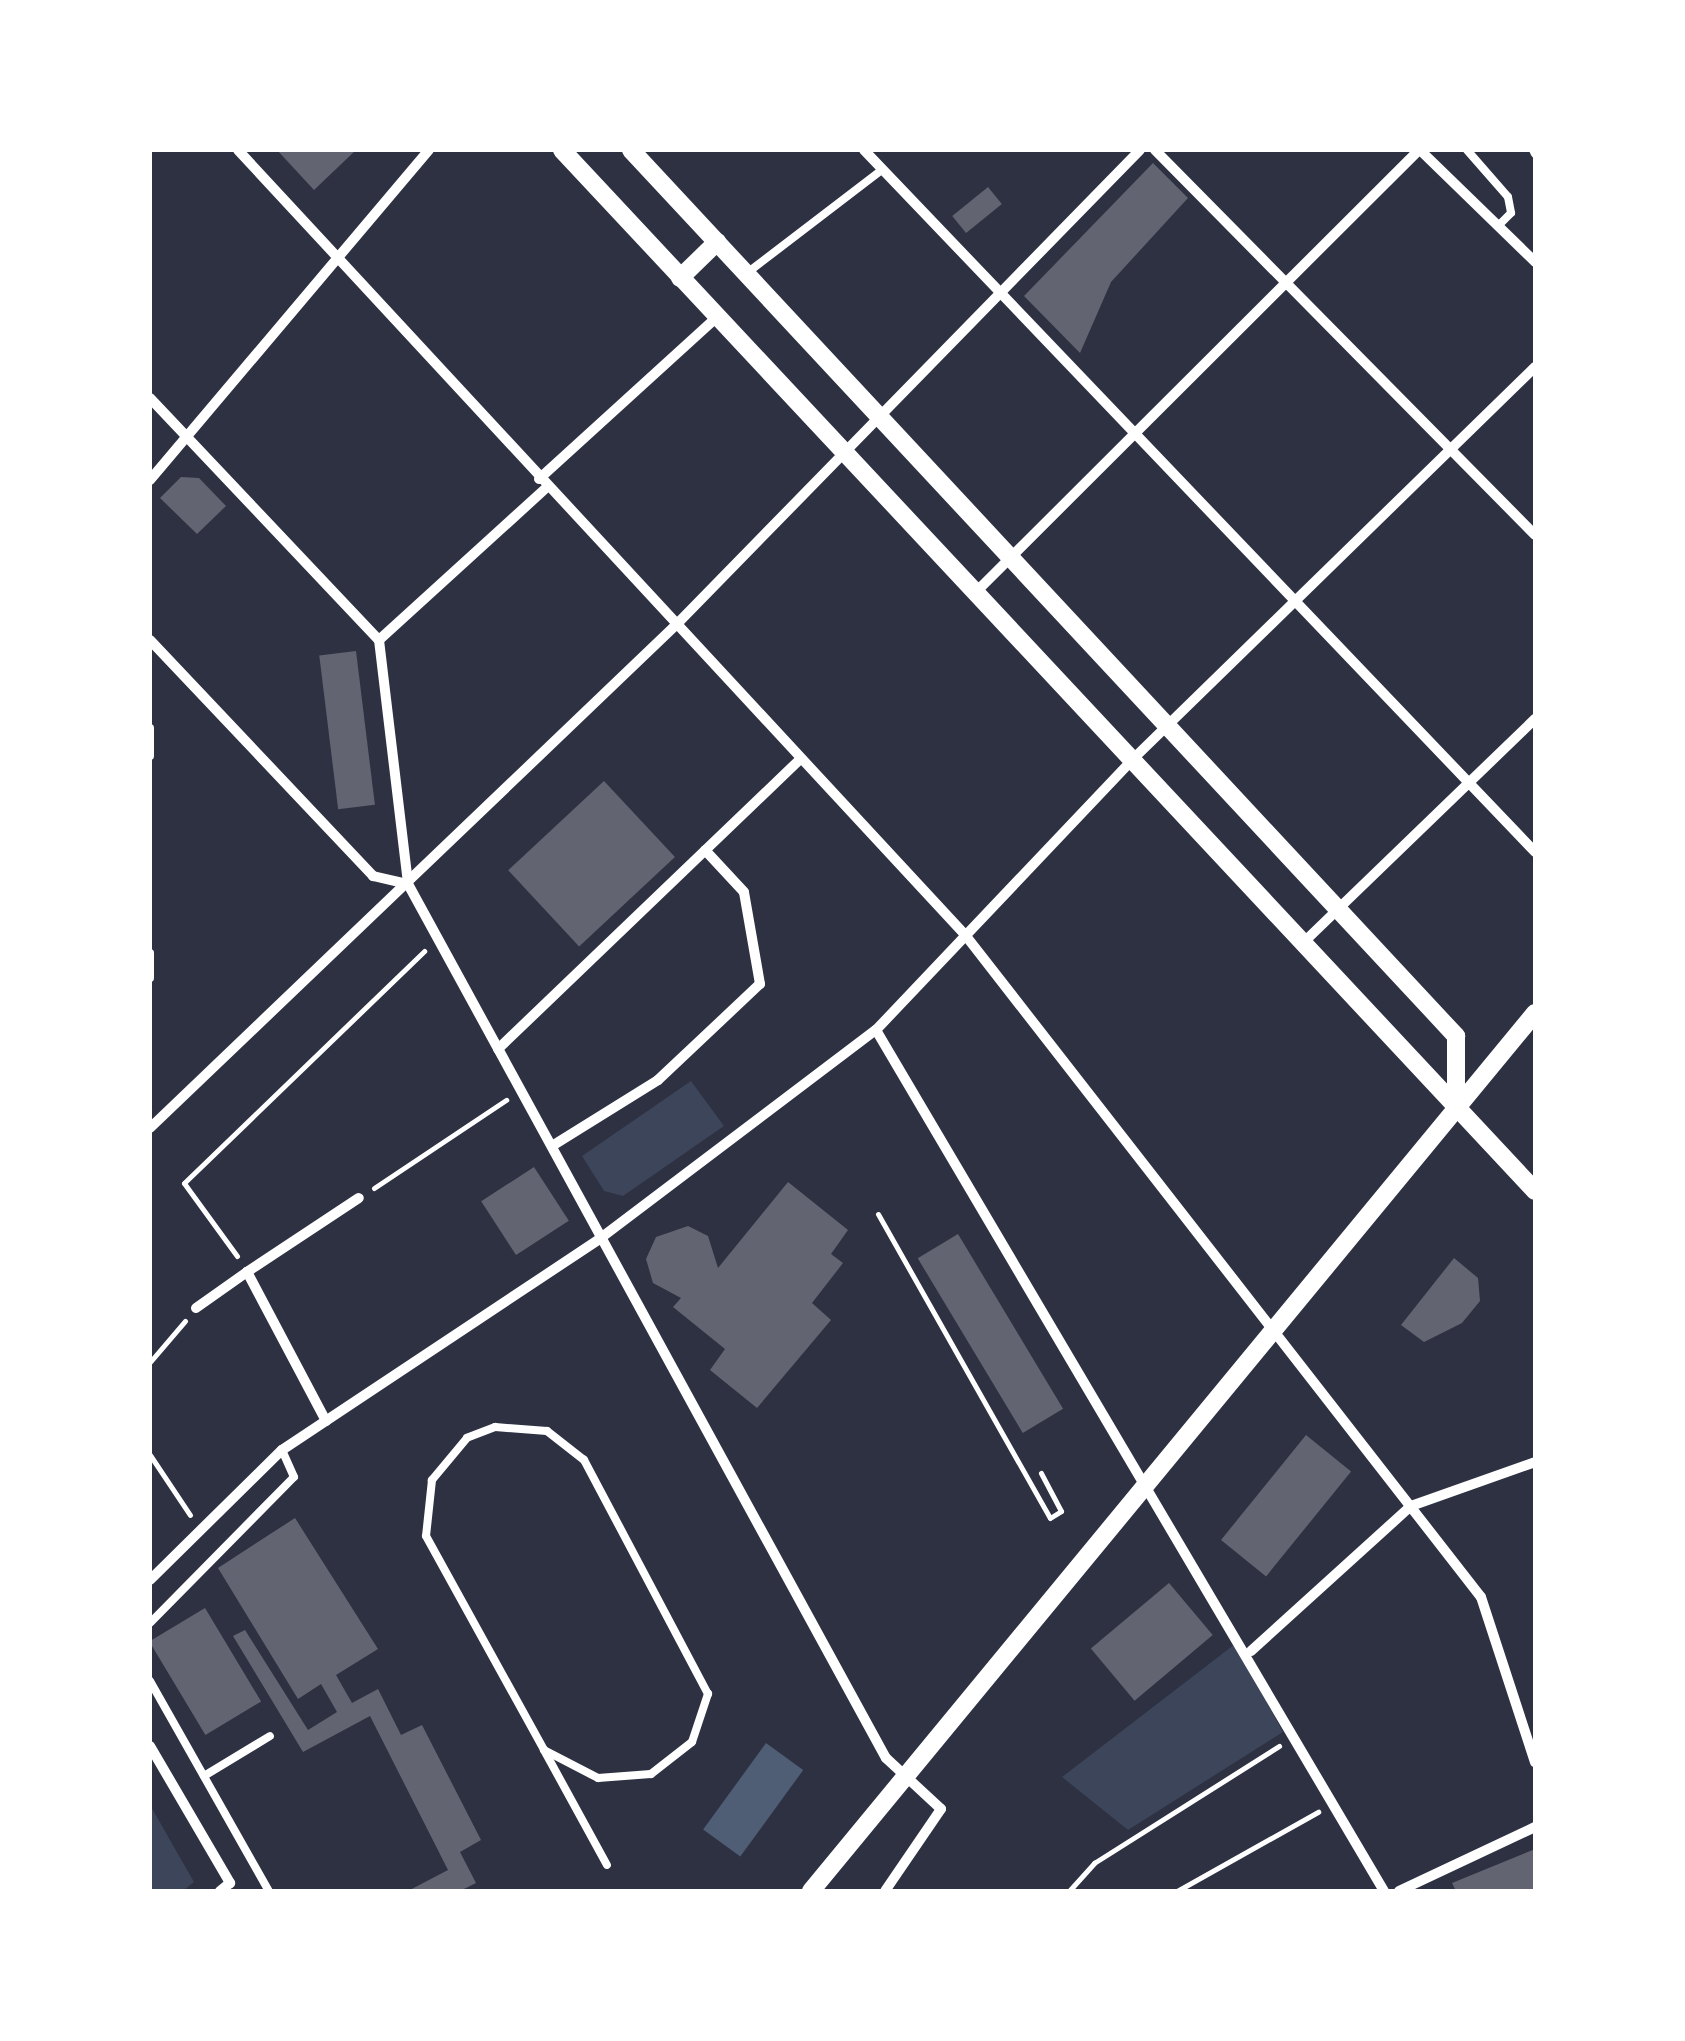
<!DOCTYPE html>
<style>
body{margin:0}
#map{position:relative;width:1685px;height:2041px;overflow:hidden;background:#2d3142;font-family:Commissioner,sans-serif}
div>[style]{position:absolute}
[style*='--x']{left:calc(var(--x)*1px);top:calc(var(--y)*1px);width:calc(var(--w)*1px);rotate:calc(var(--a)*1deg)}
.green>*{inset:0;background:#3c4559}
.water>*{inset:0;background:#4f5d75;transform-origin:0 0}
.building>*{inset:0;background:#626471;transform-origin:0 0}
.path>*{height:5px;margin:-2.5px;padding:0 2.5px;transform-origin:2.5px;border-radius:2.5px;background:#fff}
.service>*{height:8px;margin:-4px;padding:0 4px;transform-origin:4px;border-radius:4px;background:#fff}
.minor>*{height:10px;margin:-5px;padding:0 5px;transform-origin:5px;border-radius:5px;background:#fff}
.tertiary>*{height:18px;margin:-9px;padding:0 9px;transform-origin:9px;border-radius:9px;background:#fff}
span{translate:-50% -50%;white-space:nowrap;text-align:center;line-height:1.15;-webkit-text-stroke:9px #fff;paint-order:stroke}
.frame{position:absolute;inset:0;border:152px solid #fff;pointer-events:none}
</style>
<div id="map">
<div class="green">
<div style="clip-path:polygon(691px 1081px,724px 1126px,623px 1196px,604px 1191px,582px 1156px)"></div>
<div style="clip-path:polygon(1235px 1644px,1283px 1732px,1128px 1830px,1062px 1777px)"></div>
<div style="clip-path:polygon(150px 1805px,194px 1882px,183px 1891px,150px 1891px)"></div>
</div>
<div class="water">
<div style="left:766px;top:1743px;width:46px;height:107px;rotate:36deg"></div>
</div>
<div class="building">
<div style="clip-path:polygon(277px 150px,356px 150px,314px 190px)"></div>
<div style="clip-path:polygon(1153px 163px,1188px 198px,1111px 282px,1080px 353px,1024px 296px)"></div>
<div style="left:988px;top:187px;width:22px;height:46px;rotate:51deg"></div>
<div style="clip-path:polygon(181px 477px,199px 478px,226px 506px,197px 534px,160px 498px)"></div>
<div style="left:356px;top:651px;width:155px;height:37px;rotate:83deg"></div>
<div style="left:604px;top:781px;width:104px;height:131px;rotate:47deg"></div>
<div style="left:534px;top:1167px;width:64px;height:63px;rotate:57deg"></div>
<div style="clip-path:polygon(788px 1182px,848px 1230px,831px 1254px,843px 1263px,812px 1303px,831px 1320px,757px 1408px,710px 1370px,725px 1349px,673px 1307px,681px 1298px,653px 1283px,646px 1259px,656px 1237px,688px 1226px,708px 1236px,718px 1268px)"></div>
<div style="left:958px;top:1234px;width:204px;height:47px;rotate:59deg"></div>
<div style="clip-path:polygon(1454px 1258px,1478px 1278px,1480px 1301px,1462px 1323px,1424px 1342px,1401px 1325px)"></div>
<div style="left:1306px;top:1435px;width:58px;height:135px;rotate:39deg"></div>
<div style="clip-path:polygon(295px 1518px,378px 1649px,336px 1675px,352px 1703px,378px 1689px,401px 1735px,422px 1725px,481px 1840px,460px 1852px,476px 1883px,460px 1891px,408px 1891px,448px 1870px,370px 1716px,303px 1752px,233px 1636px,245px 1630px,308px 1730px,337px 1712px,321px 1684px,298px 1699px,218px 1568px)"></div>
<div style="left:1169px;top:1583px;width:68px;height:102px;rotate:50deg"></div>
<div style="left:205px;top:1608px;width:109px;height:65px;rotate:59deg"></div>
<div style="clip-path:polygon(1535px 1849px,1535px 1891px,1456px 1891px,1452px 1883px)"></div>
</div>
<div class="path">
<div style="--x:374;--y:1188;--w:159;--a:-33.7"></div>
<div style="--x:878;--y:1214;--w:349;--a:60.5"></div>
<div style="--x:1050;--y:1518;--w:13;--a:-32"></div>
<div style="--x:1061;--y:1511;--w:43;--a:-117.8"></div>
<div style="--x:237;--y:1256;--w:90;--a:-126"></div>
<div style="--x:184;--y:1183;--w:334;--a:-44"></div>
<div style="--x:150;--y:1362;--w:54;--a:-49.5"></div>
<div style="--x:150;--y:1455;--w:72;--a:56.3"></div>
<div style="--x:1069;--y:1891;--w:38;--a:-48"></div>
<div style="--x:1094;--y:1863;--w:219;--a:-32.3"></div>
<div style="--x:1177;--y:1891;--w:162;--a:-29.3"></div>
</div>
<div class="service">
<div style="--x:1467;--y:150;--w:62;--a:48.9"></div>
<div style="--x:1508;--y:197;--w:16;--a:79"></div>
<div style="--x:1511;--y:213;--w:18;--a:135"></div>
<div style="--x:1533;--y:150;--w:4;--a:63"></div>
<div style="--x:747;--y:273;--w:171;--a:-37.4"></div>
<div style="--x:150;--y:728;--w:28;--a:90"></div>
<div style="--x:150;--y:953;--w:25;--a:90"></div>
<div style="--x:150;--y:1623;--w:205;--a:-45.4"></div>
<div style="--x:294;--y:1477;--w:30;--a:-114"></div>
<div style="--x:150;--y:1681;--w:241;--a:60.5"></div>
<div style="--x:544;--y:1750;--w:61;--a:27.4"></div>
<div style="--x:598;--y:1778;--w:53;--a:-4.3"></div>
<div style="--x:651;--y:1774;--w:52;--a:-38"></div>
<div style="--x:692;--y:1742;--w:51;--a:-71.6"></div>
<div style="--x:708;--y:1694;--w:265;--a:-117.9"></div>
<div style="--x:584;--y:1460;--w:47;--a:-141.9"></div>
<div style="--x:547;--y:1431;--w:52;--a:-175.6"></div>
<div style="--x:495;--y:1427;--w:30;--a:159"></div>
<div style="--x:467;--y:1438;--w:55;--a:129.8"></div>
<div style="--x:432;--y:1480;--w:56;--a:96.1"></div>
<div style="--x:426;--y:1536;--w:244;--a:61.1"></div>
<div style="--x:544;--y:1750;--w:131;--a:61.3"></div>
<div style="--x:204;--y:1776;--w:77;--a:-31.2"></div>
</div>
<div class="minor">
<div style="--x:238;--y:150;--w:1071;--a:47.19"></div>
<div style="--x:966;--y:936;--w:838;--a:52.08"></div>
<div style="--x:1481;--y:1597;--w:174;--a:71.9"></div>
<div style="--x:864;--y:150;--w:971;--a:46.29"></div>
<div style="--x:1155;--y:150;--w:541;--a:45.37"></div>
<div style="--x:1420;--y:150;--w:161;--a:44.2"></div>
<div style="--x:150;--y:398;--w:333;--a:46.6"></div>
<div style="--x:379;--y:640;--w:246;--a:83.2"></div>
<div style="--x:408;--y:884;--w:996;--a:61.33"></div>
<div style="--x:886;--y:1758;--w:75;--a:42.8"></div>
<div style="--x:941;--y:1809;--w:99;--a:124.3"></div>
<div style="--x:539;--y:479;--w:241;--a:-42.3"></div>
<div style="--x:150;--y:480;--w:432;--a:-49.8"></div>
<div style="--x:975;--y:593;--w:627;--a:-44.94"></div>
<div style="--x:150;--y:640;--w:325;--a:46.6"></div>
<div style="--x:373;--y:876;--w:36;--a:13"></div>
<div style="--x:379;--y:640;--w:226;--a:-42.3"></div>
<div style="--x:1305;--y:941;--w:320;--a:-44"></div>
<div style="--x:876;--y:1030;--w:1000;--a:59.46"></div>
<div style="--x:498;--y:1049;--w:419;--a:-43.8"></div>
<div style="--x:150;--y:1128;--w:726;--a:-43.72"></div>
<div style="--x:675;--y:626;--w:665;--a:-45.67"></div>
<div style="--x:552;--y:1146;--w:125;--a:-31.9"></div>
<div style="--x:658;--y:1080;--w:140;--a:-43.3"></div>
<div style="--x:760;--y:984;--w:93;--a:-99.9"></div>
<div style="--x:744;--y:892;--w:57;--a:-132.9"></div>
<div style="--x:196;--y:1308;--w:62;--a:-35.2"></div>
<div style="--x:326;--y:1421;--w:169;--a:-117.9"></div>
<div style="--x:247;--y:1272;--w:134;--a:-33.5"></div>
<div style="--x:150;--y:1580;--w:185;--a:-44.6"></div>
<div style="--x:282;--y:1450;--w:384;--a:-33.6"></div>
<div style="--x:602;--y:1237;--w:343;--a:-37.1"></div>
<div style="--x:876;--y:1030;--w:372;--a:-46.5"></div>
<div style="--x:1132;--y:760;--w:563;--a:-44.28"></div>
<div style="--x:1251;--y:1651;--w:216;--a:-42.2"></div>
<div style="--x:1411;--y:1506;--w:132;--a:-19.5"></div>
<div style="--x:150;--y:1746;--w:159;--a:59.7"></div>
<div style="--x:230;--y:1883;--w:13;--a:141"></div>
<div style="--x:1399;--y:1891;--w:150;--a:-25.2"></div>
</div>
<div class="tertiary">
<div style="--x:562;--y:150;--w:1425;--a:46.93"></div>
<div style="--x:631;--y:150;--w:1211;--a:47.04"></div>
<div style="--x:1456;--y:1036;--w:63;--a:90"></div>
<div style="--x:680;--y:278;--w:52;--a:-44.2"></div>
<div style="--x:811;--y:1891;--w:1138;--a:-50.49"></div>
</div>
<div class="frame"></div>
</div>
